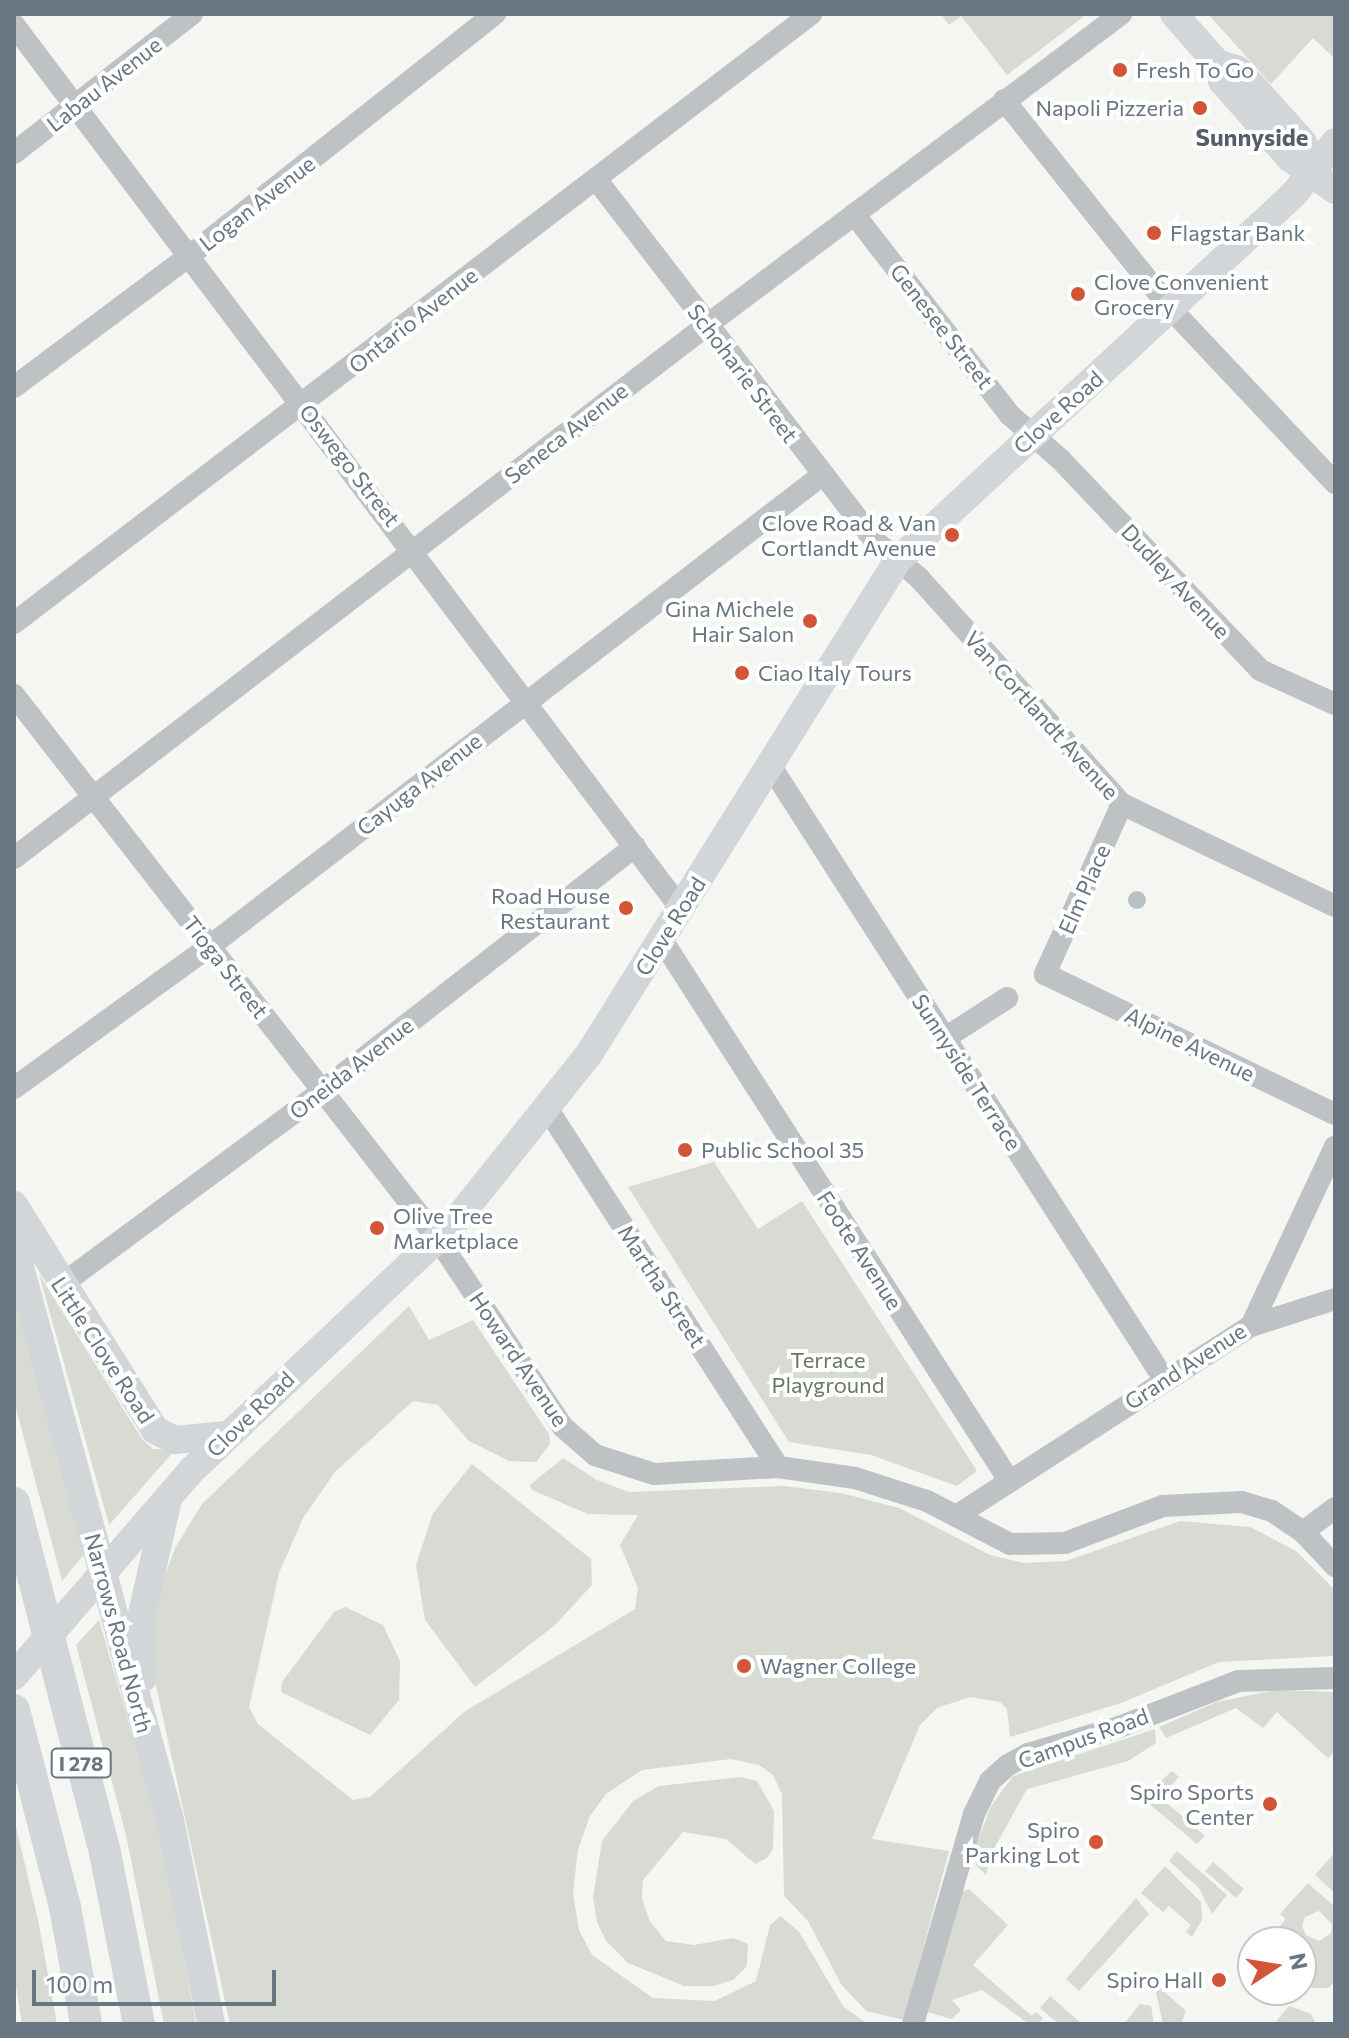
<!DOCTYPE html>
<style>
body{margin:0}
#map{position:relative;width:1349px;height:2038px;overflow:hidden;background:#f5f5f2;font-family:Commissioner,sans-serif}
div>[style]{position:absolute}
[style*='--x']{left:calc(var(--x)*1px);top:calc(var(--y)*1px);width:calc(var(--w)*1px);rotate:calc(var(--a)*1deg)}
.green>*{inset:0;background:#d7dbd3;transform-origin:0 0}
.water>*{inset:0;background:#b8c2c6}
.round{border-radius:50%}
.minor>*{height:22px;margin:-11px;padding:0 11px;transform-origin:11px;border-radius:11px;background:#bec2c5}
.major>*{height:28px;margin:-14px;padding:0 14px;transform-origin:14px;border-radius:14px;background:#d2d6d9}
.highway>*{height:32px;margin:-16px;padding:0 16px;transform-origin:16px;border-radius:16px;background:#d2d6d9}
.dots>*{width:22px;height:22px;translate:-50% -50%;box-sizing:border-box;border:4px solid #fff;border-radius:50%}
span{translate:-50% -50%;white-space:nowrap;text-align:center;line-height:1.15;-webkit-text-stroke:8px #fff;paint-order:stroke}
.shield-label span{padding:2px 6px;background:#fff;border:2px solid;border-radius:6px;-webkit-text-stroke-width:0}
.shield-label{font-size:20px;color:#677680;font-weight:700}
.poi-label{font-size:22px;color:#677680}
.left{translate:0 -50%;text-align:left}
.right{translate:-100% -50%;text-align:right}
.street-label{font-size:22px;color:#677680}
.park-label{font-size:22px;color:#697865}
.neighbourhood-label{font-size:24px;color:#545e66;font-weight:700}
.frame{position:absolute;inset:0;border:16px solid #677680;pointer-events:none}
.north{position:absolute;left:1237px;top:1926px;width:80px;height:80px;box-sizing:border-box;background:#fff;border:2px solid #c2c8cc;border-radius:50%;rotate:78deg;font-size:22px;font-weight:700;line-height:32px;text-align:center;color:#677680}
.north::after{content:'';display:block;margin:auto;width:28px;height:36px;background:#d15536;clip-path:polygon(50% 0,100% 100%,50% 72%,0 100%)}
.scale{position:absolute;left:32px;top:1970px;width:244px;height:36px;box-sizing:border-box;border:4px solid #677680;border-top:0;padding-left:10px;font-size:24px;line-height:28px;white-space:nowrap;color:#677680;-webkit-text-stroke:6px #fff;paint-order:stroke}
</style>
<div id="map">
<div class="green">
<div style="clip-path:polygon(941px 14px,1087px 14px,1007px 75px,961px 16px,949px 25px)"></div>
<div style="clip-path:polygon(1208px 14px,1335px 14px,1335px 59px,1313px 38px,1271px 84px)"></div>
<div style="clip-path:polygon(714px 1162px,758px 1229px,802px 1201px,977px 1471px,957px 1486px,871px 1455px,789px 1442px,628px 1187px)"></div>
<div style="clip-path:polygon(39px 1274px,142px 1439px,153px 1449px,175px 1450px,109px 1525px)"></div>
<div style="clip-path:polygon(14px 1285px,86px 1552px,62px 1581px,14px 1401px)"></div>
<div style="clip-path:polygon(409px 1306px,429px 1340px,473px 1320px,549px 1434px,550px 1444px,536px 1462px,509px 1461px,469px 1441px,438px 1405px,413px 1401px,335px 1472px,303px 1518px,279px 1573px,249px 1707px,258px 1724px,353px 1800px,370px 1797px,464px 1712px,635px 1609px,638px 1588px,620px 1545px,638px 1515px,588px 1514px,532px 1490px,530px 1485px,563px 1458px,597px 1480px,629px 1492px,784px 1486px,841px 1493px,899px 1508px,990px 1555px,1024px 1563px,1066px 1561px,1180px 1521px,1250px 1527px,1296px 1551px,1335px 1590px,1335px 1656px,1219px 1662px,1121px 1703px,1010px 1737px,1007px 1709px,1000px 1702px,970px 1697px,937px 1708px,920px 1725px,872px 1839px,949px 1851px,904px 2020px,866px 2011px,841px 1984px,808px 1921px,784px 1896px,782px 1794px,773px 1775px,759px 1765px,731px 1759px,642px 1770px,606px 1794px,590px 1816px,578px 1849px,573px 1893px,579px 1930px,592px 1955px,653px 1998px,715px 2001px,756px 1981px,770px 1925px,781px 1916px,799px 1932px,843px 2006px,867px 2024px,230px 2024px,155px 1681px,153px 1630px,159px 1592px,175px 1548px,202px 1504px)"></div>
<div style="clip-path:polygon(472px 1464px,591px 1559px,592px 1585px,555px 1625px,475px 1687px,425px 1620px,416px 1565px,433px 1513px)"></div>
<div style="clip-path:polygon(345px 1607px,383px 1625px,400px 1661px,399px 1700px,370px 1735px,281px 1692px,282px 1682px,334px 1612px)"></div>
<div style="clip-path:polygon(99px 1620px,158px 1824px,196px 2024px,164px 2024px,126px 1835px,76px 1645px)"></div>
<div style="clip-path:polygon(1276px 1690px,1335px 1692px,1335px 1751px,1328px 1758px,1277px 1712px,1263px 1728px,1236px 1708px,1166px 1738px,1159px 1727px,1217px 1702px)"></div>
<div style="clip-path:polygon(1155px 1729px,1156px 1743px,1128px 1761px,1027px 1789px,991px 1854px,986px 1875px,976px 1865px,974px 1851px,991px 1806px,1013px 1776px)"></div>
<div style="clip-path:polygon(1172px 1771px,1179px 1777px,1161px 1798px,1205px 1836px,1197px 1844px,1142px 1798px)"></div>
<div style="clip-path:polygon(741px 1777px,757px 1781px,774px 1811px,773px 1849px,767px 1858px,755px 1864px,726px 1839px,683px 1832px,643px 1880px,642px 1899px,650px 1922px,666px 1941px,694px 1945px,733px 1938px,748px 1944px,747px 1966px,733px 1980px,713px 1986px,684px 1986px,628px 1963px,606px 1941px,597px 1922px,593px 1897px,602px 1841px,633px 1801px,659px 1786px)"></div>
<div style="clip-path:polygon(14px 1818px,38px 1920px,57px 2024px,22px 2024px,14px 1973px)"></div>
<div style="clip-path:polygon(1177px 1851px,1227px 1895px,1212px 1914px,1199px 1888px,1169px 1861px)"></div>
<div style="clip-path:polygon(1335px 1852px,1335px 1893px,1315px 1875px)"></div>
<div style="left:1213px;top:1862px;width:41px;height:12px;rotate:41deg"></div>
<div style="clip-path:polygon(1165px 1866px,1201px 1902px,1202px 1920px,1192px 1937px,1186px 1932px,1191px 1925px,1169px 1906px,1163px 1912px,1141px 1893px)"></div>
<div style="clip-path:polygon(evenodd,1308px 1883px,1335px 1907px,1335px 1981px,1329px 1988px,1312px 1988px,1303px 1980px,1301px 1942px,1276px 1942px,1275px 1932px,1286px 1919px,1280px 1914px,1308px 1883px,1319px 1911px,1332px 1924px,1331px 1933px,1319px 1941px,1306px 1935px,1302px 1926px,1305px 1917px,1319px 1911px)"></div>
<div style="clip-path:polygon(969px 1889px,1008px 1925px,973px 1965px,1032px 2016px,1036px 2012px,1043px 2018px,1038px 2024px,1029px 2024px,982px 1990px,952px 2000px,961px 2010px,952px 2019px,924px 2011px,959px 1893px)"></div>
<div style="clip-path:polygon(1136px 1898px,1149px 1914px,1079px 1991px,1066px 1979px)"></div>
<div style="clip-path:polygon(1159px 1987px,1186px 2011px,1181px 2024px,1163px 2024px,1156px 1992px)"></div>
<div style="clip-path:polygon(1050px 1996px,1082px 2024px,1059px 2024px,1040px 2008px)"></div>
<div style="clip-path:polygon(1140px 2004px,1151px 2006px,1154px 2024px,1124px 2024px)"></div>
<div style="clip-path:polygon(1289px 2006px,1311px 2014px,1316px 2024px,1274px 2024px)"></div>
</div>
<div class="water">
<div class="round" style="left:1128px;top:891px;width:18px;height:18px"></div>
</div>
<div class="minor">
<div style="--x:14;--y:25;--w:1107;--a:52.96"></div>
<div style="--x:1004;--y:100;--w:268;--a:51.4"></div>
<div style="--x:1171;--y:309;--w:239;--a:46.7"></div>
<div style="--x:14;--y:153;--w:226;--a:-38"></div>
<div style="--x:596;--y:179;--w:458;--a:52.4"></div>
<div style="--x:876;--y:542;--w:56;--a:39.9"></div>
<div style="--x:919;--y:578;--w:304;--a:48.1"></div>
<div style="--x:1122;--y:804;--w:236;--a:25.6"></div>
<div style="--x:854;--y:214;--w:254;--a:52.2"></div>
<div style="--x:1010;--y:415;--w:68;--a:41.4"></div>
<div style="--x:1061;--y:460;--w:289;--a:46.5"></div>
<div style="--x:1260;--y:670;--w:82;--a:24.4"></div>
<div style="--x:14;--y:387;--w:217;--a:-36.8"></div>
<div style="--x:188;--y:257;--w:392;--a:-38.4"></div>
<div style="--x:14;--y:623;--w:1003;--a:-37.38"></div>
<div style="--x:14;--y:695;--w:690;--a:52.07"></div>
<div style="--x:438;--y:1239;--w:226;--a:56.4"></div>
<div style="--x:563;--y:1427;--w:43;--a:41.2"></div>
<div style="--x:595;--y:1455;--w:62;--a:17.9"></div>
<div style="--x:654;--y:1474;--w:124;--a:-3.2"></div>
<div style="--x:778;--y:1467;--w:78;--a:8.1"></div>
<div style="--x:855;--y:1478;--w:76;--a:17.7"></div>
<div style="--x:927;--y:1501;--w:93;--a:27.4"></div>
<div style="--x:1010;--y:1544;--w:55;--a:-1"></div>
<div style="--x:1065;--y:1543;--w:105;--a:-20.7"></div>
<div style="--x:1163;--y:1506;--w:79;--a:-2.9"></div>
<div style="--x:1242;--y:1502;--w:31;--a:17"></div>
<div style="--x:1272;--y:1511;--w:37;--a:34"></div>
<div style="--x:1303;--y:1532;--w:47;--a:46.7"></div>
<div style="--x:770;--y:765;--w:730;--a:57.31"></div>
<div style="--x:1122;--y:804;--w:187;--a:114.4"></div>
<div style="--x:1045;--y:974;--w:322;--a:25.8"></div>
<div style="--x:14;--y:858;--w:874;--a:-37.56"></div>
<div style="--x:707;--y:325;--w:518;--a:-36.91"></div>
<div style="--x:662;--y:940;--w:640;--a:57.3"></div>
<div style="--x:945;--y:1038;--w:74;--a:-32.8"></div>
<div style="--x:14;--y:1088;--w:242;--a:-35.9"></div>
<div style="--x:210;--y:946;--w:771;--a:-37.57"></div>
<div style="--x:545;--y:1105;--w:431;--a:57.2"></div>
<div style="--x:61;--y:1285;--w:297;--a:-36.5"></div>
<div style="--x:300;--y:1108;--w:425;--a:-38"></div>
<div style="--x:1251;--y:1326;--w:198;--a:-64.9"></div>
<div style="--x:956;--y:1516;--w:351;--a:-32.8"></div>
<div style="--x:1251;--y:1326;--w:88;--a:-17.8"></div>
<div style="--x:1303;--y:1532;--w:40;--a:-37"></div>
<div style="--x:913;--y:2024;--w:219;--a:-73.8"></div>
<div style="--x:974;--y:1814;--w:37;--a:-64"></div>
<div style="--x:990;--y:1781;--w:24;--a:-42"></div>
<div style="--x:1008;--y:1765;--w:23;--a:-29"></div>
<div style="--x:1028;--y:1754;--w:95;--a:-16.5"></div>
<div style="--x:1119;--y:1727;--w:128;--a:-21.1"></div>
<div style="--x:1238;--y:1681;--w:97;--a:-1.8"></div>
</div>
<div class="major">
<div style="--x:1174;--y:14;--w:65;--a:48.7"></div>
<div style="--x:1217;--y:63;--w:19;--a:74"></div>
<div style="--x:1222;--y:81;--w:103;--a:48.6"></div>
<div style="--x:1290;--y:158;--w:55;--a:35.4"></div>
<div style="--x:1217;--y:63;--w:22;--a:18"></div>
<div style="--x:1238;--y:70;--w:96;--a:48"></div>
<div style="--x:1302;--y:141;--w:34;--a:66"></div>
<div style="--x:14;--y:1205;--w:266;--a:57.9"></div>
<div style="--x:155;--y:1430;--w:22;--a:27"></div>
<div style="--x:175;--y:1440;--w:52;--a:-5.5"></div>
<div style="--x:14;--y:1245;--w:596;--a:74.82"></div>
<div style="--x:170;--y:1820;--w:208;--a:78.6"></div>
<div style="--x:14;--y:1676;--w:272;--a:-49.2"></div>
<div style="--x:192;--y:1470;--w:360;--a:-43.3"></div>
<div style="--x:454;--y:1223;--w:216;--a:-51.4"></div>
<div style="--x:589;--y:1054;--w:583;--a:-57.97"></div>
<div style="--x:898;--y:560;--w:539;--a:-42.75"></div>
<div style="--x:1294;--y:194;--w:66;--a:-51.7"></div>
<div style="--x:143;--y:1678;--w:60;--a:-91.9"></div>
<div style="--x:141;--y:1618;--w:122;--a:-77.2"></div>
</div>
<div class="highway">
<div style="--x:14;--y:1503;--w:362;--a:75.4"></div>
<div style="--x:105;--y:1853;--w:174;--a:78.8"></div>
<div style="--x:14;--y:1710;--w:203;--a:75.5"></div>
<div style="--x:65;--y:1907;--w:119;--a:79.8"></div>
</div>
<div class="dots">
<div style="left:1120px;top:70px;background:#d15536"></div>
<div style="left:1200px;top:108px;background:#d15536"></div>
<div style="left:1154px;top:233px;background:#d15536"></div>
<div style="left:1078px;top:294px;background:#d15536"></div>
<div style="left:952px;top:535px;background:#d15536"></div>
<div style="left:810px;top:621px;background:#d15536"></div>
<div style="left:742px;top:673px;background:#d15536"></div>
<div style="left:626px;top:908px;background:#d15536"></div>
<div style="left:685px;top:1150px;background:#d15536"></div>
<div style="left:377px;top:1228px;background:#d15536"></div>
<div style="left:744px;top:1666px;background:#d15536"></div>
<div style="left:1270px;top:1804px;background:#d15536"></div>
<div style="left:1096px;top:1842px;background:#d15536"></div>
<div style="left:1219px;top:1980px;background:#d15536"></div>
</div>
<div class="shield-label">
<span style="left:81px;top:1763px">I 278</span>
</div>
<div class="poi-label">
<span class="left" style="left:1136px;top:70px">Fresh To Go</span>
<span class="right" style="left:1184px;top:108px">Napoli Pizzeria</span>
<span class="left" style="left:1170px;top:233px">Flagstar Bank</span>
<span class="left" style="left:1094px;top:294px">Clove Convenient<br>Grocery</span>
<span class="right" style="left:936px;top:535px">Clove Road &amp; Van<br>Cortlandt Avenue</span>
<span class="right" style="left:794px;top:621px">Gina Michele<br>Hair Salon</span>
<span class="left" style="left:758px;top:673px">Ciao Italy Tours</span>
<span class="right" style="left:610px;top:908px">Road House<br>Restaurant</span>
<span class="left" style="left:701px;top:1150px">Public School 35</span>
<span class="left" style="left:393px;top:1228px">Olive Tree<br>Marketplace</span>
<span class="left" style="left:760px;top:1666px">Wagner College</span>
<span class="right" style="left:1254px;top:1804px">Spiro Sports<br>Center</span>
<span class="right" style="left:1080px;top:1842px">Spiro<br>Parking Lot</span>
<span class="right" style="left:1203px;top:1980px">Spiro Hall</span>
</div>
<div class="street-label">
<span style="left:104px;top:84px;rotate:-38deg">Labau Avenue</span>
<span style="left:257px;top:203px;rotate:-38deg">Logan Avenue</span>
<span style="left:413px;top:320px;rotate:-38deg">Ontario Avenue</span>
<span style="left:942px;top:326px;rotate:52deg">Genesee Street</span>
<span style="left:743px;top:373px;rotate:53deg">Schoharie Street</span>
<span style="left:1058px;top:412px;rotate:-42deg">Clove Road</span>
<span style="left:566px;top:433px;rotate:-38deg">Seneca Avenue</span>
<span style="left:350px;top:465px;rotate:52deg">Oswego Street</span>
<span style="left:1176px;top:581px;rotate:47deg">Dudley Avenue</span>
<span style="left:1042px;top:715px;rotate:48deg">Van Cortlandt Avenue</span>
<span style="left:419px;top:784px;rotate:-38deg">Cayuga Avenue</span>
<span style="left:1084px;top:889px;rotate:-66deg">Elm Place</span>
<span style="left:670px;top:926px;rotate:-58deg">Clove Road</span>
<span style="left:226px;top:967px;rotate:52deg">Tioga Street</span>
<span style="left:1190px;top:1044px;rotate:26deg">Alpine Avenue</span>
<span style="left:351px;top:1068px;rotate:-38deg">Oneida Avenue</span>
<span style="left:967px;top:1072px;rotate:57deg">Sunnyside Terrace</span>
<span style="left:860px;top:1250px;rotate:57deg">Foote Avenue</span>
<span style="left:662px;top:1286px;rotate:57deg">Martha Street</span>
<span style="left:103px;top:1350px;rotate:57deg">Little Clove Road</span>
<span style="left:519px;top:1359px;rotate:56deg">Howard Avenue</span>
<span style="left:1185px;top:1366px;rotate:-33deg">Grand Avenue</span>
<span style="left:250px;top:1414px;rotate:-44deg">Clove Road</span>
<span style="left:119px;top:1633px;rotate:75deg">Narrows Road North</span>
<span style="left:1083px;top:1738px;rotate:-20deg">Campus Road</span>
</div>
<div class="park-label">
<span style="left:828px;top:1372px">Terrace<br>Playground</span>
</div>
<div class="neighbourhood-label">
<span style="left:1252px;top:137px">Sunnyside</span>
</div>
<div class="frame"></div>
<div class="north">N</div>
<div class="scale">100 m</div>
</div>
